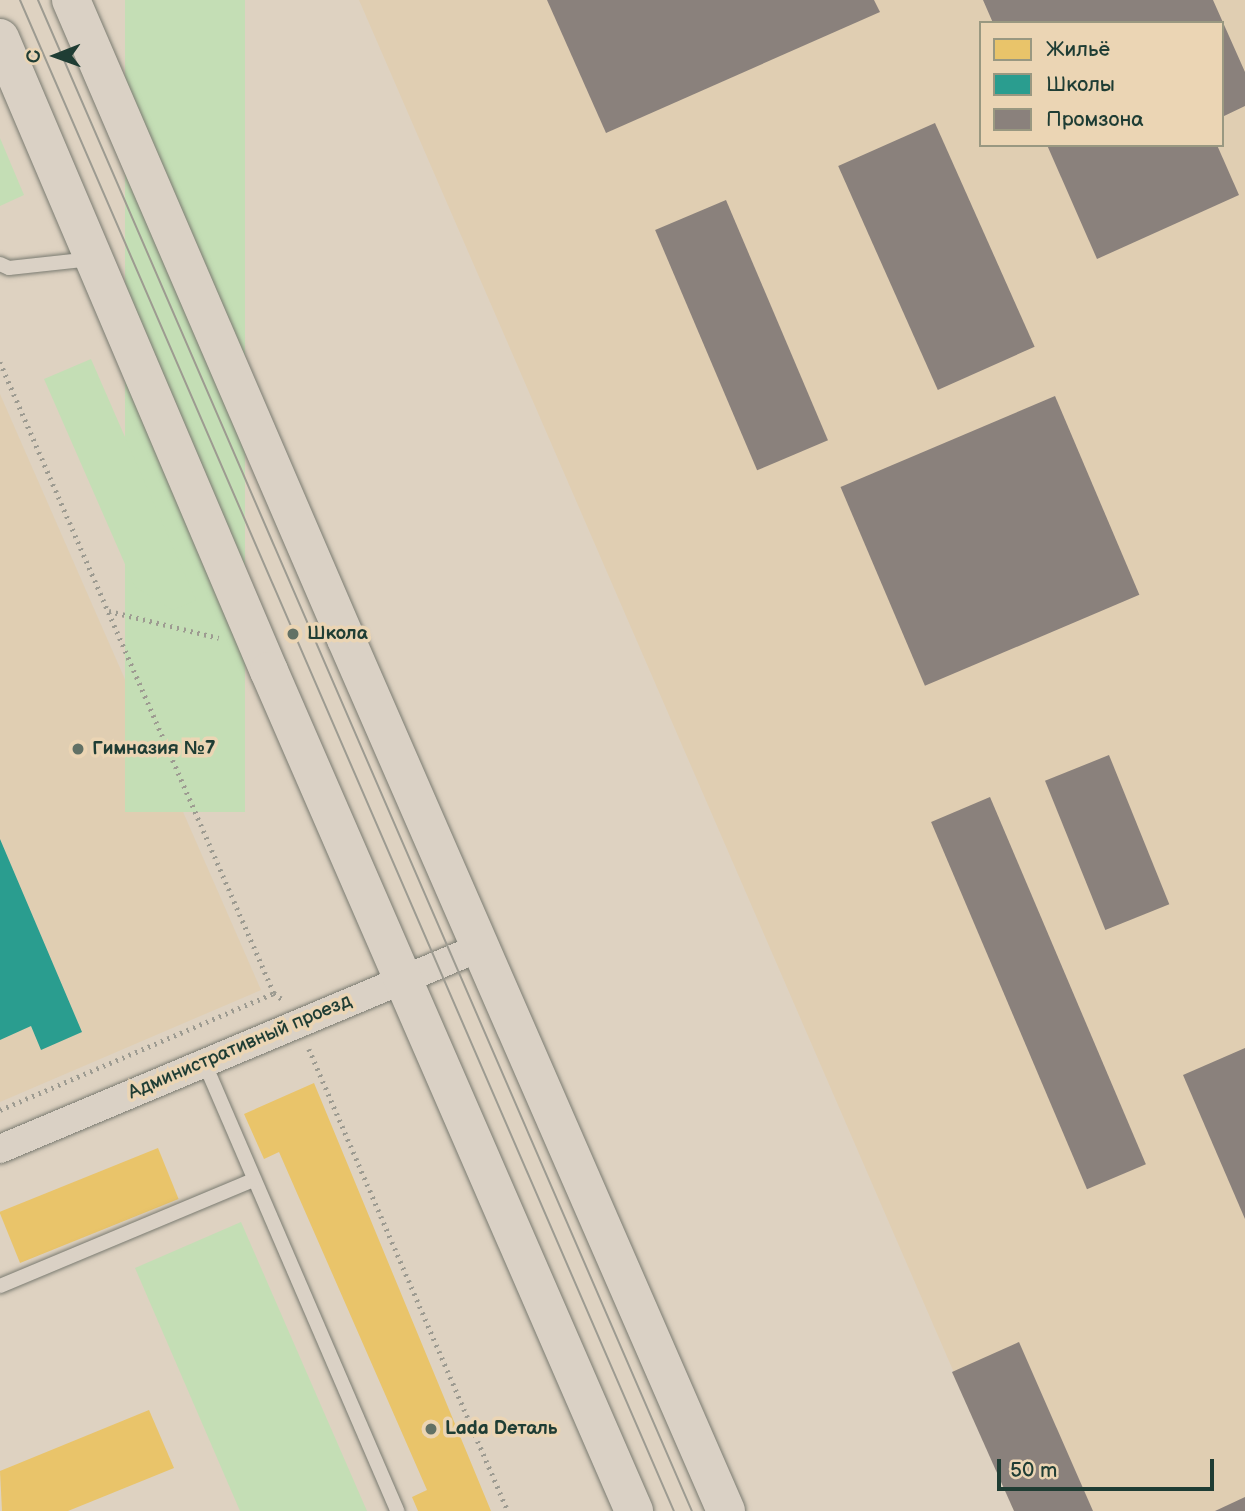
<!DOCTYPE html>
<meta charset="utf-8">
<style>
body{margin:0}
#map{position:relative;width:1245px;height:1511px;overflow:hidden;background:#ded2c1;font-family:"Balsamiq Sans",sans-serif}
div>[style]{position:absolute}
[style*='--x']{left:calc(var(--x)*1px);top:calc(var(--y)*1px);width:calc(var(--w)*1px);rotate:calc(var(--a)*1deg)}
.built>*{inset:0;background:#e0ceb2}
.green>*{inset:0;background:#c4deb5;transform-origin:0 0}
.homes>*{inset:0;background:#e9c46a;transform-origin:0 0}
.schools>*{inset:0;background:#2a9d8f}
.industry>*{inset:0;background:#8a817c;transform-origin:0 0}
.path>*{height:4.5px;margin-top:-2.25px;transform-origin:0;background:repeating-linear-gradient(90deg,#9d9b91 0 2px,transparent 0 7px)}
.roads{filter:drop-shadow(0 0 2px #7a7b71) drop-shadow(0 0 2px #7a7b71)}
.lane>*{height:14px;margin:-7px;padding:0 7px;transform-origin:7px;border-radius:7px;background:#dad1c5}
.street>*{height:28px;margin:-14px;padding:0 14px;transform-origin:14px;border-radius:14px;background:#dad1c5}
.highway>*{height:38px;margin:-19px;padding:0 19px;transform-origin:19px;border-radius:19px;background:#dad1c5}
.tram>*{height:2px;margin:-1px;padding:0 1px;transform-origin:1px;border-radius:1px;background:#9d9b91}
.dots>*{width:19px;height:19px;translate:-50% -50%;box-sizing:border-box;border:4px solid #ebd5b4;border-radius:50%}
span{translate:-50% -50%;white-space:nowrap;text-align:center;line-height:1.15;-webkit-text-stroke:7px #ebd5b4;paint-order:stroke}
.poi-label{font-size:19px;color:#1f3d34;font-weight:700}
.left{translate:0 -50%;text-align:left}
.street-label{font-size:19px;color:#1f3d34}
.legend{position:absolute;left:979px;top:21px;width:245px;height:126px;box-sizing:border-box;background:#ebd5b4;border:2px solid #999881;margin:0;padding:9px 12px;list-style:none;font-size:21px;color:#1f3d34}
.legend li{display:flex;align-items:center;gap:14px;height:35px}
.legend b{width:35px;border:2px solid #999881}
.north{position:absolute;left:21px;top:21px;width:70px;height:70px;-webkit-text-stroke:5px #ebd5b4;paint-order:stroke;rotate:269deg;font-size:19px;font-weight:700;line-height:28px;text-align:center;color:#1f3d34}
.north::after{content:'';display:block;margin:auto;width:24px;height:32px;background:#1f3d34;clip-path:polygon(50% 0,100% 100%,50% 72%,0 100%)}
.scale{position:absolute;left:997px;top:1459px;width:217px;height:32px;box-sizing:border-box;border:4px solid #1f3d34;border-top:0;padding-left:9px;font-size:21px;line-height:24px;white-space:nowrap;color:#1f3d34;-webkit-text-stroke:5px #ebd5b4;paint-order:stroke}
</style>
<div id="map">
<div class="built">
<div style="clip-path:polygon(evenodd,359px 0,1245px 0,1245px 1511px,1014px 1511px,359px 0,981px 23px,1222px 23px,1222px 145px,981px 145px,981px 23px)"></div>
<div style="clip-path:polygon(0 394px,261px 990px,0 1102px)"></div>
</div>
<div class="green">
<div style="left:125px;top:0;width:120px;height:812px"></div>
<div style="clip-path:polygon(0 138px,24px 195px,0 206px)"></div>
<div style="clip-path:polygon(91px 359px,196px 600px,173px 610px,135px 587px,44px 379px)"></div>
<div style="clip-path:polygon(241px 1222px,367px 1511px,240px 1511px,135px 1268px)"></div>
</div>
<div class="homes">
<div style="clip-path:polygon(314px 1083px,491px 1511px,418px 1511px,412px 1497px,427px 1490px,279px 1152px,264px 1159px,244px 1114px)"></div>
<div style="left:158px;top:1148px;width:55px;height:171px;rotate:68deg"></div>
<div style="clip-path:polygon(149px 1410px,174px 1468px,68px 1511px,2px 1511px,0 1471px)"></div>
</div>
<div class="schools">
<div style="clip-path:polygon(0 839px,82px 1032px,41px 1050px,31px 1026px,0 1040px)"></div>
</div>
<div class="industry">
<div style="clip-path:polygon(547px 0,874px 0,880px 12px,606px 133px)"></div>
<div style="clip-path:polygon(983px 0,1213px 0,1245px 72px,1245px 106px,1222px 117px,1222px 23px,993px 23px)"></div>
<div style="left:935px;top:123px;width:245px;height:106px;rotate:66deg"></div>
<div style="clip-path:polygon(1047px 145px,1217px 145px,1239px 195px,1097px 259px)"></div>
<div style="left:726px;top:200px;width:261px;height:77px;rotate:67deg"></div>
<div style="left:1055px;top:396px;width:216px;height:233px;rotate:67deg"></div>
<div style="left:1109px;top:755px;width:161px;height:69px;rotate:68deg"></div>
<div style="left:990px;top:797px;width:399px;height:64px;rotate:67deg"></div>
<div style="clip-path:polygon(1245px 1048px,1245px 1219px,1183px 1075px)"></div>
<div style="clip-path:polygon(1019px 1342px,1093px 1511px,1014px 1511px,952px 1372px)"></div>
<div style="clip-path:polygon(1245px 1497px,1245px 1511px,1215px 1511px)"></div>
</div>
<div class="path">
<div style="--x:0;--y:362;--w:688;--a:66.53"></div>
<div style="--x:274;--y:993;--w:10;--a:37"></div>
<div style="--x:109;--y:611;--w:113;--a:13.8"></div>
<div style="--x:309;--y:1049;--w:503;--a:66.7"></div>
<div style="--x:0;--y:1110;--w:298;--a:-23.1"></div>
</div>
<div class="roads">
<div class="lane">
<div style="--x:0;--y:264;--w:10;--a:24"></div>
<div style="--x:9;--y:268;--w:83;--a:-6.2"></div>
<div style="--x:204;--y:1062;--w:489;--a:66.7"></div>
<div style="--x:0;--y:1286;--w:274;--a:-22.7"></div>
</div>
<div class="street">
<div style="--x:0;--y:1149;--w:522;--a:-22.78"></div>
</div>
<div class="highway">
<div style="--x:71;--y:0;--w:696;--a:66.71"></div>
<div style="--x:346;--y:639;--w:951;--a:66.45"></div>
<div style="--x:0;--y:38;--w:688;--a:66.98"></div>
<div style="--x:269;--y:671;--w:916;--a:66.51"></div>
</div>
</div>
<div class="tram">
<div style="--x:20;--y:0;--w:1646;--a:66.6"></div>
<div style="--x:38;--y:0;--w:1646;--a:66.6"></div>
</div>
<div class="dots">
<div style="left:293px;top:634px;background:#627165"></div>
<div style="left:78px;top:749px;background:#627165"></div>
<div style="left:431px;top:1429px;background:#627165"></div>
</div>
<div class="poi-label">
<span class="left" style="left:307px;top:634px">Школа</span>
<span class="left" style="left:92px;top:749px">Гимназия №7</span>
<span class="left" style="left:445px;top:1429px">Lada Dеталь</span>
</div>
<div class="street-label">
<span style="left:240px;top:1047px;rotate:-23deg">Административный проезд</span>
</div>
<ul class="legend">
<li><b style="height:19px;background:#e9c46a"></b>Жильё</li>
<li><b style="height:19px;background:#2a9d8f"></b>Школы</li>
<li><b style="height:19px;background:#8a817c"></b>Промзона</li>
</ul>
<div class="north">С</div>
<div class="scale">50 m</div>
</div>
